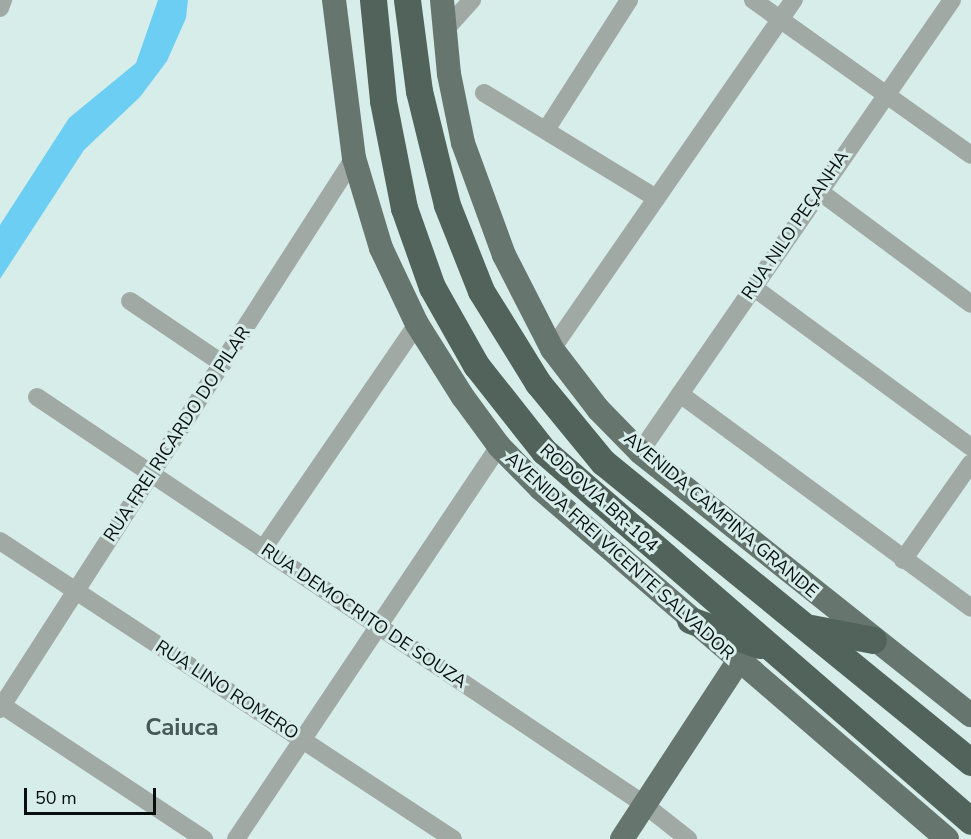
<!DOCTYPE html>
<meta charset="utf-8">
<style>
body{margin:0}
#map{position:relative;width:971px;height:839px;overflow:hidden;background:#d7edea;font-family:"Nunito Sans",sans-serif}
div>[style]{position:absolute}
[style*='--x']{left:calc(var(--x)*1px);top:calc(var(--y)*1px);width:calc(var(--w)*1px);rotate:calc(var(--a)*1deg)}
.water>*{inset:0;background:#6ccef2}
.minor>*{height:18px;margin:-9px;padding:0 9px;transform-origin:9px;border-radius:9px;background:#a1a9a5}
.major>*{height:24px;margin:-12px;padding:0 12px;transform-origin:12px;border-radius:12px;background:#67756f}
.highway>*{height:27px;margin:-13.5px;padding:0 13.5px;transform-origin:13.5px;border-radius:13.5px;background:#52635b}
span{translate:-50% -50%;white-space:nowrap;text-align:center;line-height:1.15;-webkit-text-stroke:6px #d7edea;paint-order:stroke}
.street-label{font-size:18px;color:#070e0d}
.district-label{font-size:24px;color:#465956;font-weight:700}
.scale{position:absolute;left:24px;top:788px;width:132px;height:27px;box-sizing:border-box;border:3px solid #070e0d;border-top:0;padding-left:8px;font-size:18px;line-height:21px;white-space:nowrap;color:#070e0d;-webkit-text-stroke:4px #d7edea;paint-order:stroke}
</style>
<div id="map">
<div class="water">
<div style="clip-path:polygon(158px 0,188px 0,186px 18px,167px 61px,140px 97px,84px 150px,0 279px,0 225px,69px 118px,136px 63px)"></div>
</div>
<div class="minor">
<div style="--x:753;--y:0;--w:267;--a:35.4"></div>
<div style="--x:0;--y:8;--w:9;--a:-69"></div>
<div style="--x:444;--y:31;--w:42;--a:-47.9"></div>
<div style="--x:484;--y:93;--w:202;--a:31.4"></div>
<div style="--x:546;--y:130;--w:154;--a:-57.4"></div>
<div style="--x:819;--y:191;--w:189;--a:36.6"></div>
<div style="--x:753;--y:287;--w:270;--a:36.3"></div>
<div style="--x:130;--y:301;--w:112;--a:34.1"></div>
<div style="--x:552;--y:349;--w:425;--a:-55.3"></div>
<div style="--x:680;--y:394;--w:361;--a:36.3"></div>
<div style="--x:37;--y:397;--w:732;--a:33.86"></div>
<div style="--x:645;--y:805;--w:55;--a:38.3"></div>
<div style="--x:640;--y:452;--w:549;--a:-55.38"></div>
<div style="--x:0;--y:541;--w:542;--a:33.34"></div>
<div style="--x:263;--y:549;--w:273;--a:-55.6"></div>
<div style="--x:903;--y:560;--w:118;--a:-55"></div>
<div style="--x:0;--y:704;--w:245;--a:33.5"></div>
<div style="--x:0;--y:709;--w:655;--a:-57.28"></div>
<div style="--x:236;--y:839;--w:473;--a:-56.2"></div>
</div>
<div class="major">
<div style="--x:334;--y:0;--w:159;--a:82.8"></div>
<div style="--x:354;--y:158;--w:94;--a:73.3"></div>
<div style="--x:381;--y:248;--w:84;--a:64.7"></div>
<div style="--x:417;--y:324;--w:86;--a:57.8"></div>
<div style="--x:463;--y:397;--w:61;--a:53.7"></div>
<div style="--x:499;--y:446;--w:60;--a:45.7"></div>
<div style="--x:541;--y:489;--w:536;--a:40.76"></div>
<div style="--x:442;--y:0;--w:74;--a:84.6"></div>
<div style="--x:449;--y:74;--w:70;--a:78.5"></div>
<div style="--x:463;--y:143;--w:119;--a:69.9"></div>
<div style="--x:504;--y:255;--w:106;--a:62.9"></div>
<div style="--x:552;--y:349;--w:76;--a:52.5"></div>
<div style="--x:598;--y:409;--w:60;--a:45.7"></div>
<div style="--x:640;--y:452;--w:423;--a:38.5"></div>
<div style="--x:622;--y:839;--w:212;--a:-56.8"></div>
</div>
<div class="highway">
<div style="--x:373;--y:0;--w:101;--a:84.3"></div>
<div style="--x:383;--y:101;--w:109;--a:78.9"></div>
<div style="--x:404;--y:208;--w:84;--a:70.5"></div>
<div style="--x:432;--y:287;--w:90;--a:60.6"></div>
<div style="--x:476;--y:365;--w:110;--a:51.7"></div>
<div style="--x:544;--y:451;--w:565;--a:40.91"></div>
<div style="--x:407;--y:0;--w:92;--a:82.5"></div>
<div style="--x:419;--y:91;--w:117;--a:76.2"></div>
<div style="--x:447;--y:205;--w:92;--a:68.4"></div>
<div style="--x:481;--y:291;--w:108;--a:58.2"></div>
<div style="--x:538;--y:383;--w:102;--a:50.6"></div>
<div style="--x:603;--y:462;--w:475;--a:39.2"></div>
<div style="--x:690;--y:620;--w:74;--a:19.7"></div>
<div style="--x:811;--y:628;--w:63;--a:11"></div>
</div>
<div class="street-label">
<span style="left:795px;top:225px;rotate:-56deg">RUA NILO PEÇANHA</span>
<span style="left:177px;top:434px;rotate:-57deg">RUA FREI RICARDO DO PILAR</span>
<span style="left:599px;top:498px;rotate:42deg">RODOVIA BR-104</span>
<span style="left:721px;top:515px;rotate:40deg">AVENIDA CAMPINA GRANDE</span>
<span style="left:620px;top:556px;rotate:42deg">AVENIDA FREI VICENTE SALVADOR</span>
<span style="left:364px;top:616px;rotate:34deg">RUA DEMOCRITO DE SOUZA</span>
<span style="left:227px;top:690px;rotate:33deg">RUA LINO ROMERO</span>
</div>
<div class="district-label">
<span style="left:182px;top:728px">Caiuca</span>
</div>
<div class="scale">50 m</div>
</div>
